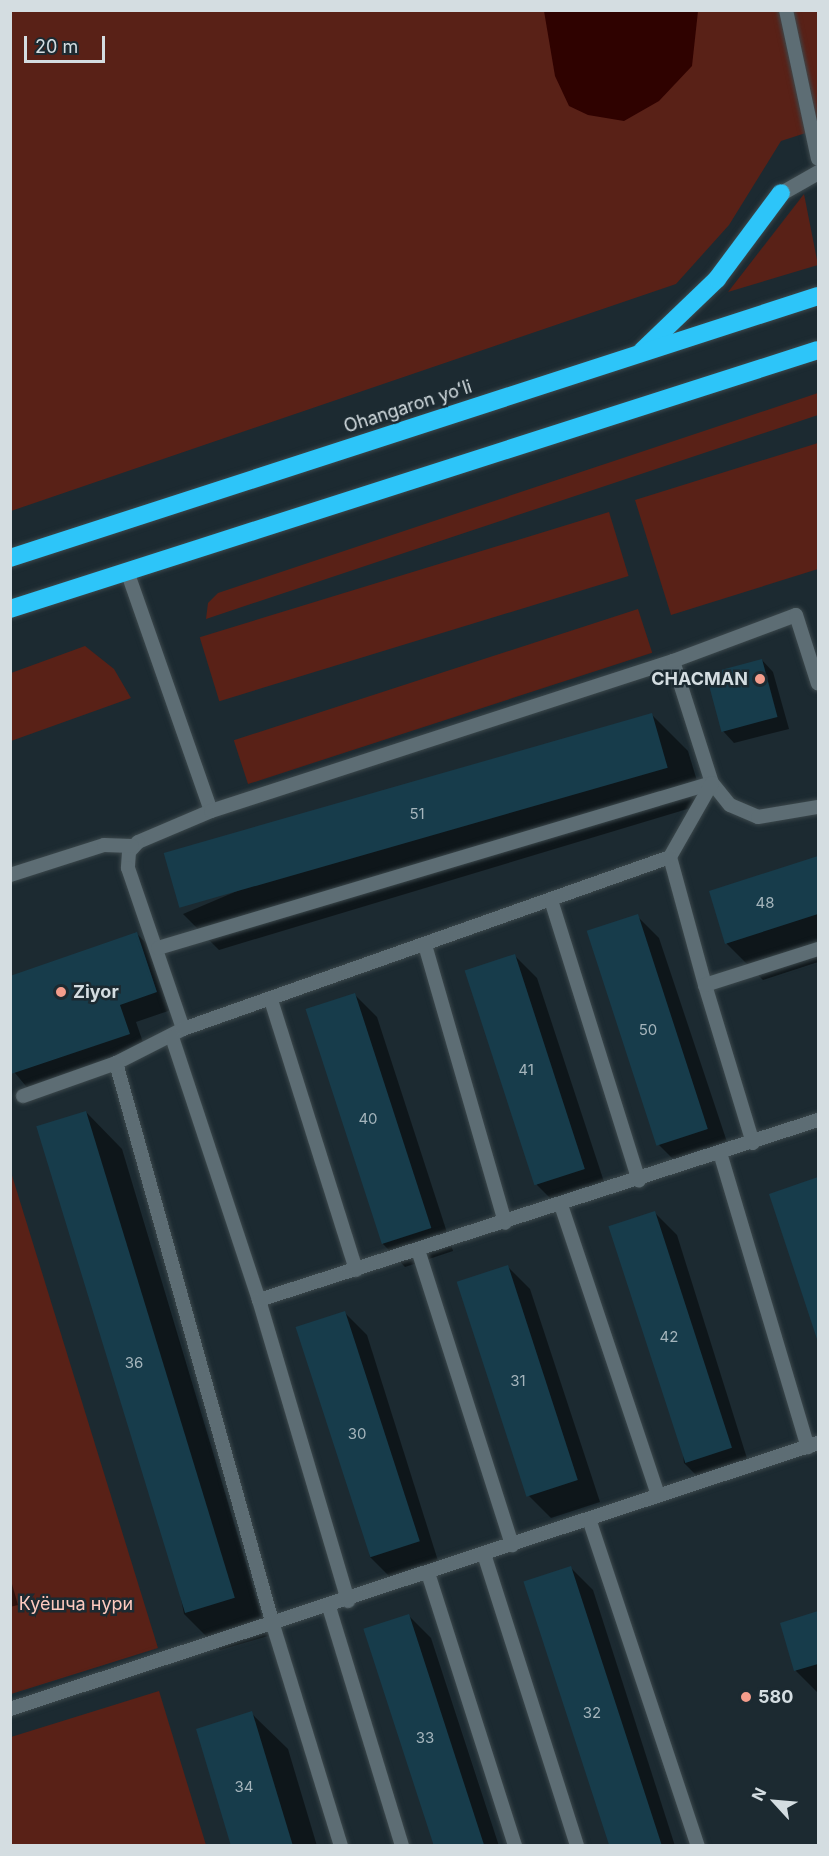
<!DOCTYPE html>
<meta charset="utf-8">
<style>
body{margin:0}
#map{position:relative;width:829px;height:1856px;overflow:hidden;background:#1c2a31;font-family:Inter,sans-serif}
div>[style]{position:absolute}
[style*='--x']{left:calc(var(--x)*1px);top:calc(var(--y)*1px);width:calc(var(--w)*1px);rotate:calc(var(--a)*1deg)}
.green>*{inset:0;background:#592117;transform-origin:0 0}
.water>*{inset:0;background:#2f0200}
.shadow>*{inset:0;background:#0007}
.building>*{inset:0;background:#173c4b;transform-origin:0 0}
.roads{filter:drop-shadow(0 0 2px #3c484c) drop-shadow(0 0 2px #3c484c)}
.lane>*{height:14px;margin:-7px;padding:0 7px;transform-origin:7px;border-radius:7px;background:#5d6d74}
.street>*{height:15px;margin:-7.5px;padding:0 7.5px;transform-origin:7.5px;border-radius:7.5px;background:#5d6d74}
.highway>*{height:18px;margin:-9px;padding:0 9px;transform-origin:9px;border-radius:9px;background:#2dc5f9}
.dots>*{width:16px;height:16px;translate:-50% -50%;box-sizing:border-box;border:3px solid #1c2a31;border-radius:50%}
span{translate:-50% -50%;white-space:nowrap;text-align:center;line-height:1.15;-webkit-text-stroke:5px #1c2a31;paint-order:stroke}
.number-label{font-size:15px;color:#a5b5bc}
.number-label span{-webkit-text-stroke-width:0}
.street-label{font-size:18px;color:#d4dde1}
.poi-label{font-size:18px;color:#d4dde1;font-weight:700}
.right{translate:-100% -50%;text-align:right}
.left{translate:0 -50%;text-align:left}
.park-label{font-size:18px;color:#fecabf}
.frame{position:absolute;inset:0;border:12px solid #d4dde1;pointer-events:none}
.north{position:absolute;left:745px;top:1772px;width:60px;height:60px;-webkit-text-stroke:4px #1c2a31;paint-order:stroke;rotate:296deg;font-size:16px;font-weight:700;line-height:24px;text-align:center;color:#d4dde1}
.north::after{content:'';display:block;margin:auto;width:21px;height:27px;background:#d4dde1;clip-path:polygon(50% 0,100% 100%,50% 72%,0 100%)}
.scale{position:absolute;left:24px;top:36px;width:81px;height:27px;box-sizing:border-box;border:3px solid #d4dde1;border-top:0;padding-left:8px;font-size:18px;line-height:21px;white-space:nowrap;color:#d4dde1;-webkit-text-stroke:4px #1c2a31;paint-order:stroke}
</style>
<div id="map">
<div class="green">
<div style="clip-path:polygon(10px 11px,818px 11px,818px 129px,781px 141px,729px 225px,676px 284px,11px 511px)"></div>
<div style="clip-path:polygon(804px 194px,818px 265px,728px 292px)"></div>
<div style="clip-path:polygon(818px 393px,818px 415px,206px 619px,208px 603px,218px 593px)"></div>
<div style="clip-path:polygon(818px 443px,818px 569px,671px 615px,635px 500px)"></div>
<div style="left:609px;top:512px;width:67px;height:428px;rotate:73deg"></div>
<div style="left:638px;top:609px;width:46px;height:425px;rotate:72deg"></div>
<div style="clip-path:polygon(85px 646px,114px 669px,131px 698px,11px 741px,11px 673px)"></div>
<div style="clip-path:polygon(10px 1169px,158px 1648px,11px 1694px,10px 1694px)"></div>
<div style="clip-path:polygon(159px 1691px,206px 1845px,11px 1845px,11px 1737px)"></div>
</div>
<div class="water">
<div style="clip-path:polygon(544px 11px,698px 11px,692px 66px,659px 101px,624px 121px,588px 115px,569px 106px,555px 76px)"></div>
</div>
<div class="shadow">
<div style="clip-path:polygon(762px 660px,773px 672px,789px 729px,734px 743px,723px 731px)"></div>
<div style="clip-path:polygon(652px 715px,688px 751px,704px 804px,219px 950px,183px 914px)"></div>
<div style="clip-path:polygon(818px 857px,818px 962px,763px 980px,727px 944px,711px 892px)"></div>
<div style="clip-path:polygon(637px 916px,659px 938px,730px 1151px,681px 1167px,659px 1145px)"></div>
<div style="clip-path:polygon(137px 934px,154px 951px,174px 1009px,136px 1022px,146px 1051px,30px 1091px,10px 1067px,10px 977px)"></div>
<div style="clip-path:polygon(515px 956px,537px 978px,607px 1191px,559px 1207px,537px 1185px)"></div>
<div style="clip-path:polygon(354px 994px,377px 1017px,453px 1251px,405px 1267px,383px 1244px)"></div>
<div style="clip-path:polygon(86px 1112px,122px 1149px,268px 1636px,220px 1650px,184px 1614px)"></div>
<div style="clip-path:polygon(818px 1178px,818px 1339px,771px 1194px)"></div>
<div style="clip-path:polygon(655px 1213px,677px 1235px,751px 1471px,706px 1485px,684px 1463px)"></div>
<div style="clip-path:polygon(507px 1266px,530px 1289px,600px 1502px,551px 1518px,529px 1496px)"></div>
<div style="clip-path:polygon(345px 1313px,367px 1335px,439px 1564px,392px 1579px,370px 1557px)"></div>
<div style="clip-path:polygon(571px 1568px,593px 1590px,675px 1846px,610px 1846px)"></div>
<div style="clip-path:polygon(10px 1577px,18px 1605px,10px 1607px)"></div>
<div style="clip-path:polygon(818px 1613px,818px 1693px,796px 1671px,782px 1624px)"></div>
<div style="clip-path:polygon(409px 1616px,431px 1638px,499px 1846px,437px 1846px)"></div>
<div style="clip-path:polygon(251px 1713px,288px 1749px,317px 1846px,233px 1846px)"></div>
</div>
<div class="building">
<div style="left:762px;top:659px;width:60px;height:58px;rotate:75deg"></div>
<div style="left:652px;top:713px;width:57px;height:508px;rotate:74deg"></div>
<div style="clip-path:polygon(818px 856px,818px 914px,725px 944px,709px 891px)"></div>
<div style="left:638px;top:914px;width:226px;height:54px;rotate:72deg"></div>
<div style="clip-path:polygon(137px 932px,157px 992px,120px 1005px,130px 1034px,11px 1074px,10px 976px)"></div>
<div style="left:515px;top:954px;width:226px;height:53px;rotate:72deg"></div>
<div style="left:355px;top:993px;width:247px;height:52px;rotate:72deg"></div>
<div style="left:86px;top:1111px;width:509px;height:52px;rotate:73deg"></div>
<div style="clip-path:polygon(818px 1177px,818px 1342px,769px 1194px)"></div>
<div style="left:655px;top:1211px;width:249px;height:49px;rotate:72deg"></div>
<div style="left:508px;top:1265px;width:226px;height:54px;rotate:72deg"></div>
<div style="left:345px;top:1311px;width:242px;height:52px;rotate:72deg"></div>
<div style="left:571px;top:1566px;width:294px;height:50px;rotate:72deg"></div>
<div style="clip-path:polygon(818px 1611px,818px 1664px,794px 1671px,780px 1623px)"></div>
<div style="left:409px;top:1614px;width:244px;height:48px;rotate:72deg"></div>
<div style="clip-path:polygon(252px 1711px,293px 1846px,231px 1846px,196px 1729px)"></div>
</div>
<div class="roads">
<div class="lane">
<div style="--x:786;--y:10;--w:152;--a:77.9"></div>
<div style="--x:127;--y:571;--w:254;--a:70.7"></div>
<div style="--x:211;--y:811;--w:79;--a:157"></div>
<div style="--x:138;--y:842;--w:13;--a:132"></div>
<div style="--x:129;--y:852;--w:16;--a:94"></div>
<div style="--x:128;--y:868;--w:170;--a:71.1"></div>
<div style="--x:183;--y:1029;--w:75;--a:153.1"></div>
<div style="--x:116;--y:1063;--w:584;--a:74.39"></div>
<div style="--x:273;--y:1625;--w:231;--a:72.9"></div>
<div style="--x:673;--y:661;--w:128;--a:72.3"></div>
<div style="--x:712;--y:783;--w:28;--a:51"></div>
<div style="--x:730;--y:805;--w:30;--a:23"></div>
<div style="--x:758;--y:817;--w:61;--a:-9.5"></div>
<div style="--x:211;--y:811;--w:486;--a:-18"></div>
<div style="--x:673;--y:661;--w:131;--a:-20.5"></div>
<div style="--x:796;--y:615;--w:72;--a:72.3"></div>
<div style="--x:10;--y:875;--w:99;--a:-17.7"></div>
<div style="--x:104;--y:845;--w:28;--a:2"></div>
<div style="--x:551;--y:900;--w:294;--a:72.6"></div>
<div style="--x:425;--y:945;--w:289;--a:73.9"></div>
<div style="--x:158;--y:948;--w:578;--a:-16.59"></div>
<div style="--x:712;--y:783;--w:85;--a:119.6"></div>
<div style="--x:670;--y:857;--w:133;--a:74.7"></div>
<div style="--x:271;--y:1000;--w:283;--a:72.5"></div>
<div style="--x:183;--y:1029;--w:516;--a:-19.45"></div>
<div style="--x:172;--y:1037;--w:277;--a:71.7"></div>
<div style="--x:259;--y:1300;--w:314;--a:73.5"></div>
<div style="--x:23;--y:1096;--w:99;--a:-19.5"></div>
<div style="--x:753;--y:1143;--w:165;--a:-106.9"></div>
<div style="--x:705;--y:985;--w:119;--a:-17.7"></div>
<div style="--x:721;--y:1156;--w:304;--a:73.4"></div>
<div style="--x:561;--y:1205;--w:306;--a:71.5"></div>
<div style="--x:418;--y:1250;--w:310;--a:72.3"></div>
<div style="--x:259;--y:1300;--w:587;--a:-17.85"></div>
<div style="--x:589;--y:1519;--w:345;--a:71.6"></div>
<div style="--x:484;--y:1554;--w:306;--a:72.3"></div>
<div style="--x:428;--y:1573;--w:287;--a:72.3"></div>
<div style="--x:329;--y:1607;--w:250;--a:73"></div>
<div style="--x:10;--y:1709;--w:851;--a:-18.22"></div>
</div>
<div class="street">
<div style="--x:781;--y:193;--w:43;--a:-29.6"></div>
</div>
<div class="highway">
<div style="--x:642;--y:351;--w:104;--a:-43.8"></div>
<div style="--x:717;--y:279;--w:107;--a:-53.3"></div>
<div style="--x:10;--y:558;--w:849;--a:-17.97"></div>
<div style="--x:10;--y:609;--w:848;--a:-17.77"></div>
</div>
</div>
<div class="dots">
<div style="left:760px;top:679px;background:#f49d8c"></div>
<div style="left:61px;top:992px;background:#f49d8c"></div>
<div style="left:746px;top:1697px;background:#f49d8c"></div>
</div>
<div class="number-label">
<span style="left:417px;top:814px">51</span>
<span style="left:765px;top:903px">48</span>
<span style="left:648px;top:1030px">50</span>
<span style="left:526px;top:1070px">41</span>
<span style="left:368px;top:1119px">40</span>
<span style="left:669px;top:1337px">42</span>
<span style="left:134px;top:1363px">36</span>
<span style="left:518px;top:1381px">31</span>
<span style="left:357px;top:1434px">30</span>
<span style="left:592px;top:1713px">32</span>
<span style="left:425px;top:1738px">33</span>
<span style="left:244px;top:1787px">34</span>
</div>
<div class="street-label">
<span style="left:408px;top:407px;rotate:-18deg">Ohangaron yoʻli</span>
</div>
<div class="poi-label">
<span class="right" style="left:748px;top:679px">CHACMAN</span>
<span class="left" style="left:73px;top:992px">Ziyor</span>
<span class="left" style="left:758px;top:1697px">580</span>
</div>
<div class="park-label">
<span style="left:76px;top:1604px">Куёшча нури</span>
</div>
<div class="frame"></div>
<div class="north">N</div>
<div class="scale">20 m</div>
</div>
